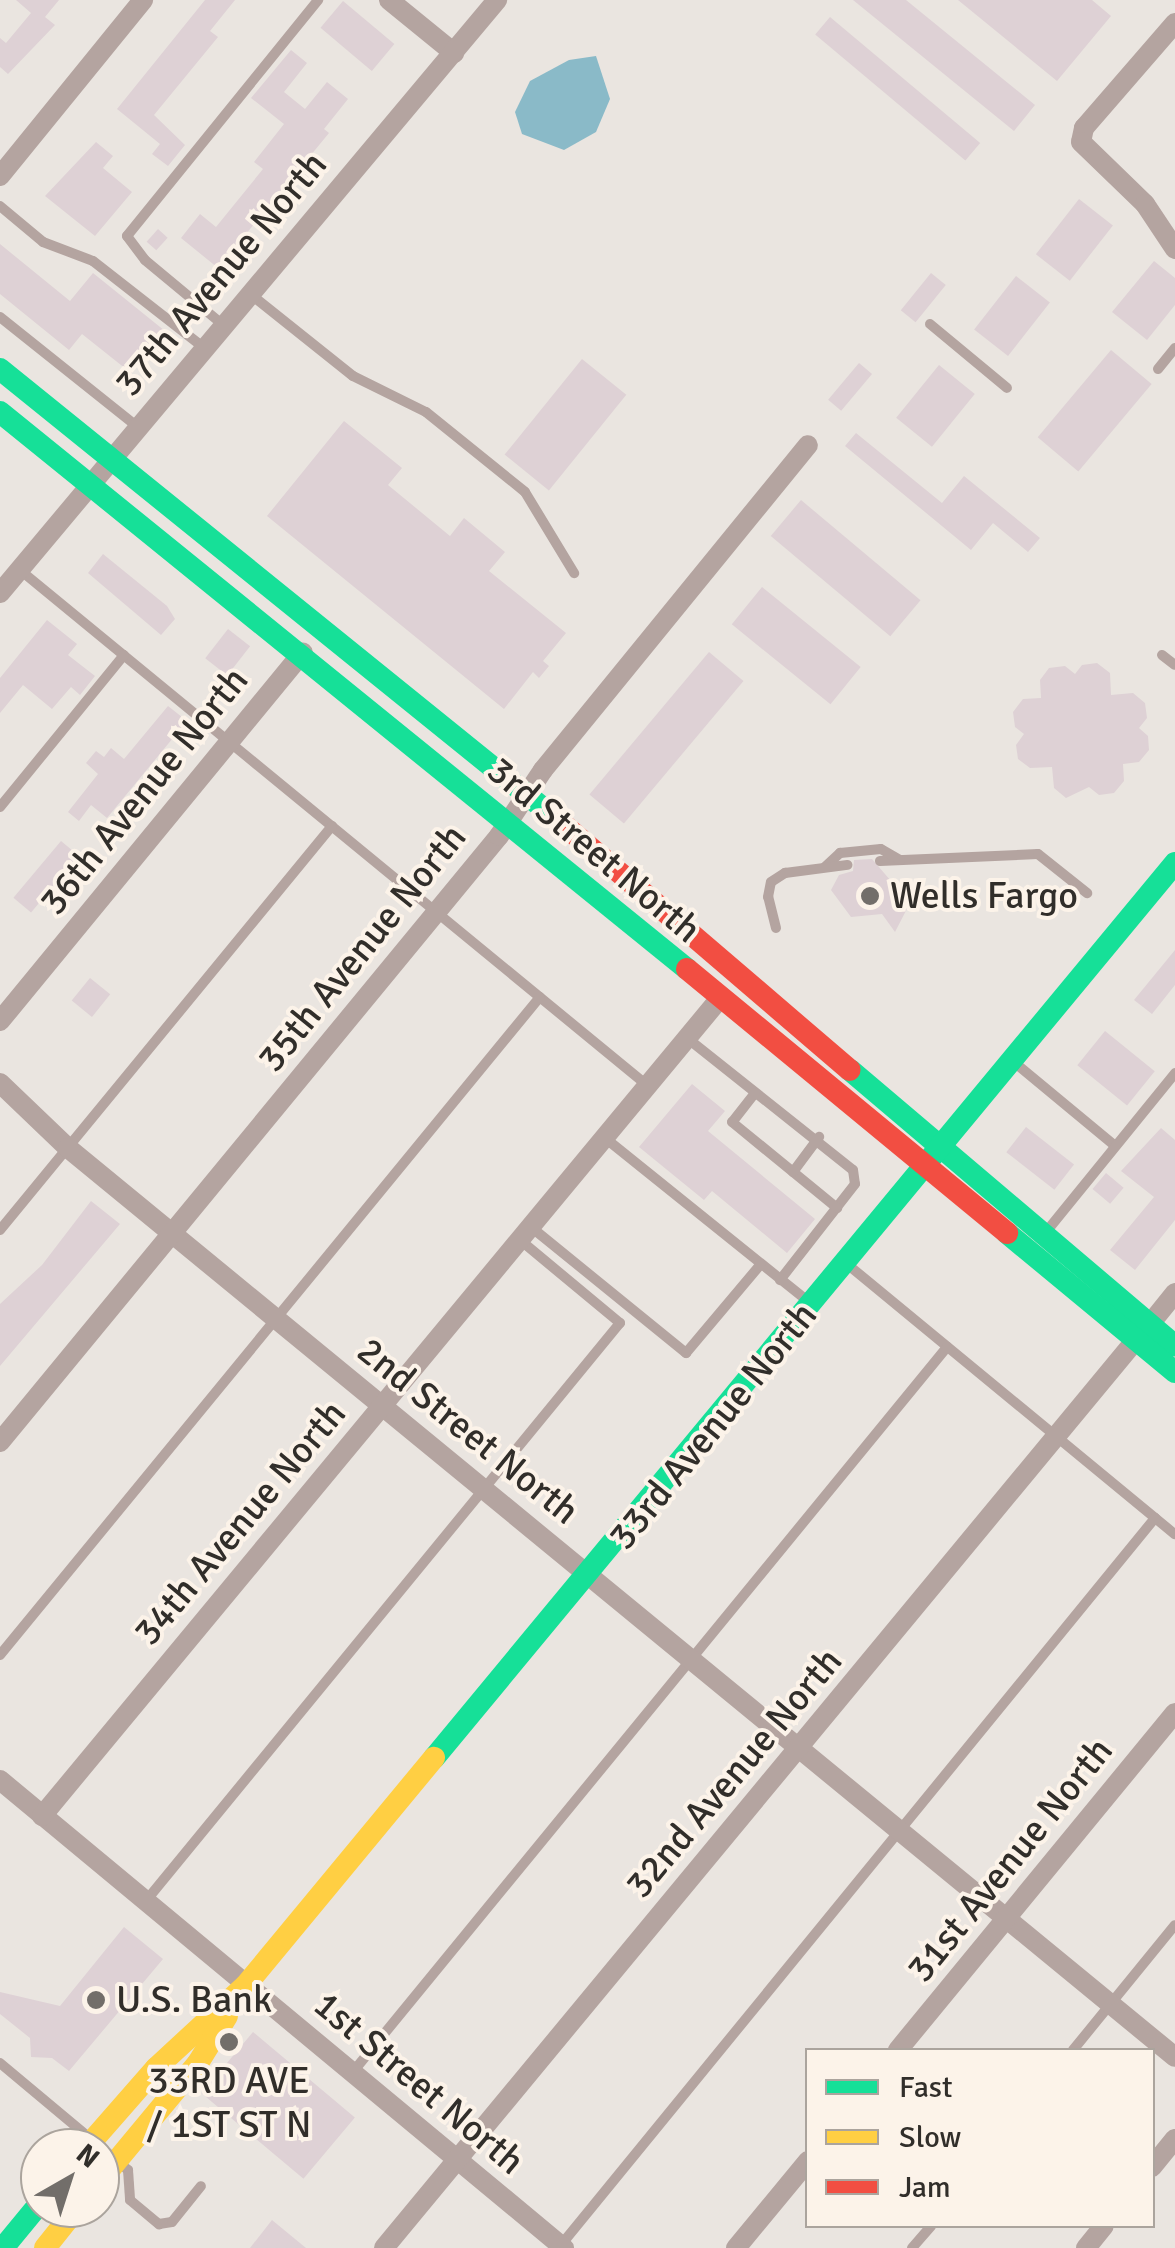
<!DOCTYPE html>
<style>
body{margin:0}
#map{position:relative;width:1175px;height:2248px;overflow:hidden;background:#eae5e0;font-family:Signika,sans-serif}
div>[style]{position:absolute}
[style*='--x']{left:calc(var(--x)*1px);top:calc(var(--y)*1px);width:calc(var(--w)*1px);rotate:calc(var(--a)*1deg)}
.water>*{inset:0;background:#8abac8}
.building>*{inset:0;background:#ded1d5;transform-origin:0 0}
.lane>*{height:10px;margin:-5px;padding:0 5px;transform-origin:5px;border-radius:5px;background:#b4a4a0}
.street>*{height:20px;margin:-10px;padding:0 10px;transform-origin:10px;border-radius:10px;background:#b4a4a0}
.fast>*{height:22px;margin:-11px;padding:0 11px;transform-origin:11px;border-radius:11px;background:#16e098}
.slow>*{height:22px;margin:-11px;padding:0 11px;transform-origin:11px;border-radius:11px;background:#ffcf43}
.jam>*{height:22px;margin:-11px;padding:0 11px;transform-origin:11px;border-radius:11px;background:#f24e42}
.dots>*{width:28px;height:28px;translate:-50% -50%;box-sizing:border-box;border:5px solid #fcf3e9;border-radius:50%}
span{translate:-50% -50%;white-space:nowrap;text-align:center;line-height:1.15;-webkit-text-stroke:8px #fcf3e9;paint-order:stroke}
.street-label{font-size:38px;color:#312e2a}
.poi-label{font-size:38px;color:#312e2a}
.left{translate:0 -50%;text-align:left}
.legend{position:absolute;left:805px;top:2048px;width:350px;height:180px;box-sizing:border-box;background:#fcf3e9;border:2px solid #aba49d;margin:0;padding:12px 18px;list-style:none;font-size:30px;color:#312e2a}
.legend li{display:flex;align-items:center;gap:20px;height:50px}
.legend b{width:50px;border:2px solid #aba49d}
.north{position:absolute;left:20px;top:2128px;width:100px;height:100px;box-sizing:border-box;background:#fcf3e9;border:2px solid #aba49d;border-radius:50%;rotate:39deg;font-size:28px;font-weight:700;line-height:40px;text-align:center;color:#312e2a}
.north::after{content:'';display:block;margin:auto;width:35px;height:45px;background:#726e6a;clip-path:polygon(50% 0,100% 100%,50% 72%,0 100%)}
</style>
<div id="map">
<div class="water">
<div style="clip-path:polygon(596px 56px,610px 99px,596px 132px,564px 150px,522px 134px,515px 112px,530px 81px,569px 60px)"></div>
</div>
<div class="building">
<div style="clip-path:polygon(16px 0,59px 0,45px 17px,55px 25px,8px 74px,0 67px,0 38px,6px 43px,31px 13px)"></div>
<div style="clip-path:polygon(205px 0,235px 0,210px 31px,218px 37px,154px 115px,185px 145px,168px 166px,152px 154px,160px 144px,117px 109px)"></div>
<div style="clip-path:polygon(853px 0,906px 0,1035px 105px,1014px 131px)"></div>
<div style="clip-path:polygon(958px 0,1092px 0,1111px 16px,1057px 81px)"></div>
<div style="left:343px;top:1px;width:67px;height:35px;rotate:40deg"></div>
<div style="left:830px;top:17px;width:196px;height:23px;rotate:40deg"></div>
<div style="clip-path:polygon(291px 50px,307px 63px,284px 92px,305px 109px,327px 82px,348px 99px,324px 129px,329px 133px,218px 268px,181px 238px,200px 214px,216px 227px,263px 169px,254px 162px,284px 124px,251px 98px)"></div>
<div style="clip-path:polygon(96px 142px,113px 156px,103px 168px,132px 192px,95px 236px,45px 196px)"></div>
<div style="left:1079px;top:199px;width:43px;height:70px;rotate:38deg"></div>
<div style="left:158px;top:229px;width:13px;height:17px;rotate:42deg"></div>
<div style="clip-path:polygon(0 244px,70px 301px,93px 273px,165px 331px,131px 373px,82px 334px,69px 350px,0 294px)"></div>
<div style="clip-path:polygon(1154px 261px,1175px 278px,1175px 305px,1147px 340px,1112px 312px)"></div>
<div style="left:931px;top:273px;width:19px;height:48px;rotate:39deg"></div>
<div style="left:1016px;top:276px;width:43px;height:68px;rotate:38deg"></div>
<div style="left:1111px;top:350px;width:53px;height:114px;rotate:40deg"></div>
<div style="left:582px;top:359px;width:57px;height:123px;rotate:39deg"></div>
<div style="left:859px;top:363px;width:17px;height:48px;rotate:40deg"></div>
<div style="left:939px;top:365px;width:46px;height:68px;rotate:39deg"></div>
<div style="clip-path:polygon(344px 421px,402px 468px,388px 485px,450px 536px,464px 518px,505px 552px,489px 571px,566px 633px,543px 661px,549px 666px,539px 678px,533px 672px,504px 709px,267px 516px)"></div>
<div style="clip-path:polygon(856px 433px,942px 503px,964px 476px,1040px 538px,1028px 552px,993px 523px,971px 550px,845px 446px)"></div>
<div style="left:801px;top:500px;width:156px;height:47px;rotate:40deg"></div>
<div style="clip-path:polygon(103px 554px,167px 606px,175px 619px,161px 635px,88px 573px)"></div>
<div style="left:762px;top:587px;width:127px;height:48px;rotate:39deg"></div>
<div style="clip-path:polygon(47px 620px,77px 644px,68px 655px,95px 676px,80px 695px,71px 687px,52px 709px,23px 685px,0 713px,0 678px)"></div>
<div style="left:228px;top:629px;width:28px;height:37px;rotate:38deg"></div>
<div style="left:709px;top:652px;width:45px;height:186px;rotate:40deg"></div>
<div style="clip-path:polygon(1097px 663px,1110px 673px,1111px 695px,1133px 693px,1145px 703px,1147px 718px,1139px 728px,1148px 736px,1149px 750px,1139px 762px,1123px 764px,1124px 781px,1114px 793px,1099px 795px,1089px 787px,1066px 798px,1054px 788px,1052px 767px,1030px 768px,1018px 759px,1016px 745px,1024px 734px,1015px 727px,1013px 712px,1023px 699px,1041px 698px,1040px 680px,1049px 668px,1065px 666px,1075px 674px,1082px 665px)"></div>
<div style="clip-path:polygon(168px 706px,187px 721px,107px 818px,91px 805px,79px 821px,68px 812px,98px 774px,86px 763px,96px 751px,104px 757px,111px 748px,124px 759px)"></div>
<div style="left:61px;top:841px;width:23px;height:74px;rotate:40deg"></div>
<div style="clip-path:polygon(872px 859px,910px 903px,895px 932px,882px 914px,851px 917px,831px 890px,839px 875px,853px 871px,854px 860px)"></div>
<div style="clip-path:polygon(1175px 950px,1175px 985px,1152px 1014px,1134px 1000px)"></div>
<div style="left:90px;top:978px;width:26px;height:29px;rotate:39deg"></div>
<div style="left:1105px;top:1031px;width:64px;height:44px;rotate:39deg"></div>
<div style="clip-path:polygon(692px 1084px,725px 1111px,708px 1131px,815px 1219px,787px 1253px,712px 1191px,704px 1200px,639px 1147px)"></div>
<div style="left:1026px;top:1127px;width:61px;height:32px;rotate:38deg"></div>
<div style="clip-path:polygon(1161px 1128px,1175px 1140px,1175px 1220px,1135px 1270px,1110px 1250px,1154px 1197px,1121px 1171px)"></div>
<div style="left:1106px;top:1173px;width:23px;height:21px;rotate:40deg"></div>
<div style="clip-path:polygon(91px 1201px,120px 1224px,0 1366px,0 1304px,42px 1265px)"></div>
<div style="clip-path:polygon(124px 1927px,163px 1959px,69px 2071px,52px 2058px,31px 2057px,30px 2038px,0 2014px,0 1992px,60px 2006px)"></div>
<div style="left:253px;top:2032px;width:133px;height:80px;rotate:40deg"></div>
<div style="clip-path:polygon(272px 2220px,306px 2248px,250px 2248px)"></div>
</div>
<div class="lane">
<div style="--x:0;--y:206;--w:56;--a:39.9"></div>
<div style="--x:43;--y:242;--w:53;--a:20.8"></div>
<div style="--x:93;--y:261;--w:140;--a:38"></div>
<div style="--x:249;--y:293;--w:133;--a:38.6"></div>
<div style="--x:353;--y:376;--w:81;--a:26.3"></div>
<div style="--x:426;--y:412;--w:127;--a:38.9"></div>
<div style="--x:525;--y:492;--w:95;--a:58.8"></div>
<div style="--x:0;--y:317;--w:176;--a:38.6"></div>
<div style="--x:222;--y:324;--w:100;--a:-140.3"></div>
<div style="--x:145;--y:260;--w:30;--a:-127"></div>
<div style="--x:127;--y:236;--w:304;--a:-51"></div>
<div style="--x:930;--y:324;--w:100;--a:39.7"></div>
<div style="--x:1158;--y:369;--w:27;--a:-51"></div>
<div style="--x:20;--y:570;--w:813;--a:39.41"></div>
<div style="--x:1162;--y:655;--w:16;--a:38"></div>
<div style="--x:0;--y:807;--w:196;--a:-50.8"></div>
<div style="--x:880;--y:861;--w:158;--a:-2.5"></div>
<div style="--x:1038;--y:854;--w:63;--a:38.5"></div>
<div style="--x:825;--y:867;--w:21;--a:-43"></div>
<div style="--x:840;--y:853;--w:41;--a:-5.6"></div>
<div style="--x:881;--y:849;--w:22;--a:30"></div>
<div style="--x:776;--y:928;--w:32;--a:-104"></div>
<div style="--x:768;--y:897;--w:15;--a:-79"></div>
<div style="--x:771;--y:882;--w:17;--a:-33"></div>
<div style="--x:785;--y:873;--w:63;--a:-7.4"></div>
<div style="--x:687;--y:1038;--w:212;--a:38.5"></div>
<div style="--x:853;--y:1170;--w:14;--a:82"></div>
<div style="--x:855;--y:1184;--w:122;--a:128"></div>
<div style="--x:1014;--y:1062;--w:131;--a:39.7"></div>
<div style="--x:755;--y:1093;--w:37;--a:128"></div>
<div style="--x:732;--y:1122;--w:136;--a:39.3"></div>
<div style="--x:605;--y:1138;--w:260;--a:38.8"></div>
<div style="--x:793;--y:1172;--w:44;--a:-53.4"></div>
<div style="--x:531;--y:1227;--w:200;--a:39.1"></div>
<div style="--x:686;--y:1353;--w:115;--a:-49.9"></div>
<div style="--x:0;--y:1230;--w:523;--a:-50.59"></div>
<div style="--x:1046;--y:1232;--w:205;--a:-50.9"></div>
<div style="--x:847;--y:1264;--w:425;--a:39.5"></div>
<div style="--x:0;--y:1655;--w:851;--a:-50.63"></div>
<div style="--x:145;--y:1902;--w:749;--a:-50.64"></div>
<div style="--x:620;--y:1323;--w:130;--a:-140.3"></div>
<div style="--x:1073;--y:2050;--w:161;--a:-50.8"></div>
<div style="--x:0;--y:2063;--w:167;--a:39.9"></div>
<div style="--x:128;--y:2170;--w:30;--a:86"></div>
<div style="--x:130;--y:2200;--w:38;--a:40"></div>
<div style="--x:159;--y:2224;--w:13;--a:-9"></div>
<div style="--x:172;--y:2222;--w:46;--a:-51.1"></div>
<div style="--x:352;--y:2073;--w:939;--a:-50.66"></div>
<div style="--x:561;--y:2245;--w:939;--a:-50.75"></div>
<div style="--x:912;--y:2248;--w:29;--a:-49"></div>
</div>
<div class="street">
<div style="--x:389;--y:0;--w:84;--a:39.2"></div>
<div style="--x:1175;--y:23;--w:139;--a:130.9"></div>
<div style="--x:1084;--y:128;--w:14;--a:102"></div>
<div style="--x:1081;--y:142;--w:89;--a:44.1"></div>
<div style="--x:1145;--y:204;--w:54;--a:56.3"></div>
<div style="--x:0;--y:176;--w:227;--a:-50.9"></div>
<div style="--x:0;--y:593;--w:774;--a:-50.03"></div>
<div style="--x:0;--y:1021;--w:477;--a:-50.6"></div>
<div style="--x:0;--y:1083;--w:94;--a:43.7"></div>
<div style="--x:68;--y:1148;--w:1432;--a:39.39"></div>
<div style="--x:1150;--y:1324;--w:40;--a:-51"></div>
<div style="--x:0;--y:1442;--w:785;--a:-50.53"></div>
<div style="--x:499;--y:836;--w:79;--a:-56.3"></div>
<div style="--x:543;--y:770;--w:419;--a:-50.8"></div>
<div style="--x:0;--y:1780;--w:733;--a:39.69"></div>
<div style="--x:42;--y:1816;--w:1064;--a:-50.34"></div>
<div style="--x:898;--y:2050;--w:436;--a:-50.6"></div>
<div style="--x:1152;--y:2167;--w:36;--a:-51"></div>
<div style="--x:384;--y:2248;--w:1178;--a:-50.38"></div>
<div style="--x:736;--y:2248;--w:113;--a:-50.4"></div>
<div style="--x:1086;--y:2248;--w:28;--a:-51"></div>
</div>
<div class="fast">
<div style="--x:0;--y:369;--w:717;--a:38.95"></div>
<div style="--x:0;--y:412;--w:884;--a:39.03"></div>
<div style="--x:850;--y:1070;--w:426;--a:40.3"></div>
<div style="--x:1007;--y:1233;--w:218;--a:39.6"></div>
<div style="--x:434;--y:1758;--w:1162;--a:-50.38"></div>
<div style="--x:3;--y:2248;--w:58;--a:-50.6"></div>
</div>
<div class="slow">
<div style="--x:86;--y:2148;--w:106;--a:-48.8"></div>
<div style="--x:156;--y:2068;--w:122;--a:-42.7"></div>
<div style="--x:246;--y:1985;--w:295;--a:-50.4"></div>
<div style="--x:100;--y:2181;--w:153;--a:-50.3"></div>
<div style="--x:198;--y:2063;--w:55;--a:-58.3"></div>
<div style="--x:45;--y:2248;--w:51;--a:-51.3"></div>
</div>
<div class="jam">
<div style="--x:558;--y:820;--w:384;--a:40.6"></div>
<div style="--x:687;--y:969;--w:415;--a:39.5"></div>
</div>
<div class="dots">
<div style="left:870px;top:896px;background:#726e6a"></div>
<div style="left:96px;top:2000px;background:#726e6a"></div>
<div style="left:229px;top:2042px;background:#726e6a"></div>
</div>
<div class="street-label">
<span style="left:221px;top:274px;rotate:-50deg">37th Avenue North</span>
<span style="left:144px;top:791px;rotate:-51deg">36th Avenue North</span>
<span style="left:594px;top:850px;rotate:40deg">3rd Street North</span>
<span style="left:362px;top:948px;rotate:-51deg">35th Avenue North</span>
<span style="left:713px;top:1426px;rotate:-51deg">33rd Avenue North</span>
<span style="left:468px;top:1431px;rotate:39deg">2nd Street North</span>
<span style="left:240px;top:1523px;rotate:-50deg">34th Avenue North</span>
<span style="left:734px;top:1773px;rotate:-50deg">32nd Avenue North</span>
<span style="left:1010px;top:1860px;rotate:-51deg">31st Avenue North</span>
<span style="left:419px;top:2083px;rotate:40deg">1st Street North</span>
</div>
<div class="poi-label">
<span class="left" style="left:890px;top:896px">Wells Fargo</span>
<span class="left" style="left:116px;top:2000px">U.S. Bank</span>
<span style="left:229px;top:2103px">33RD AVE<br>/ 1ST ST N</span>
</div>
<ul class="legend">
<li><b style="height:12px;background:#16e098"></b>Fast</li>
<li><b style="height:12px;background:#ffcf43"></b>Slow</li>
<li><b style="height:12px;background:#f24e42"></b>Jam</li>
</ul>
<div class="north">N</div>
</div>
